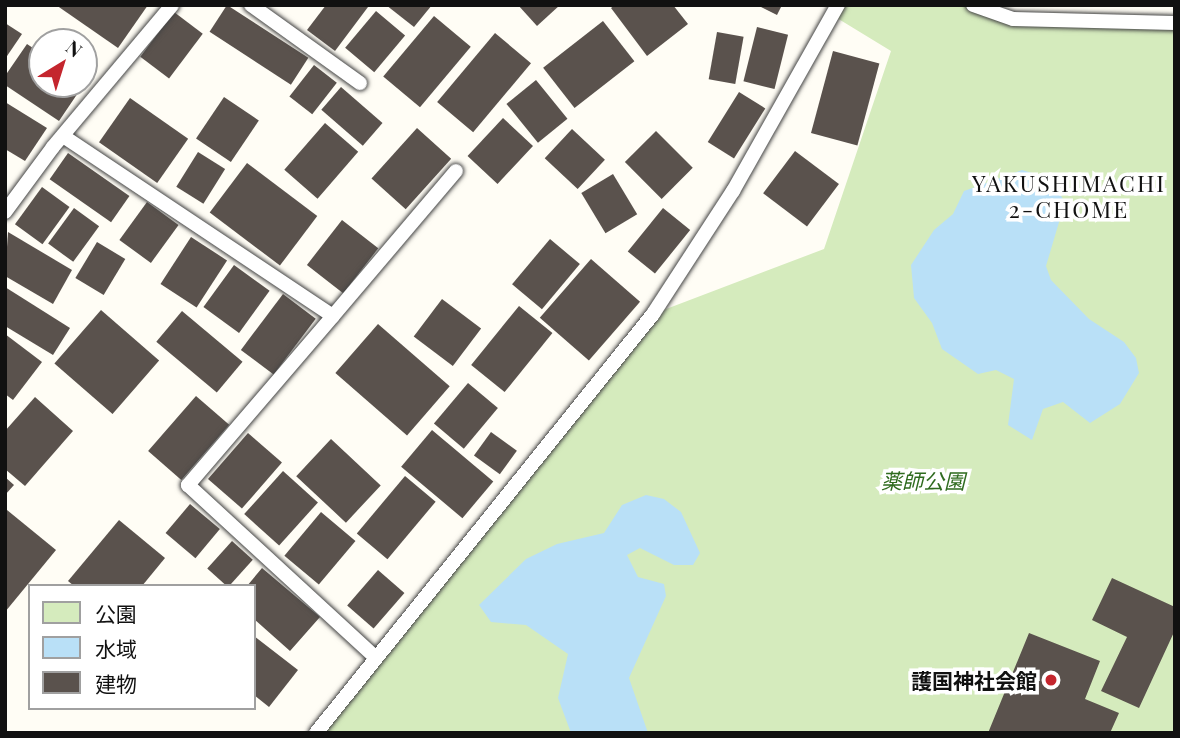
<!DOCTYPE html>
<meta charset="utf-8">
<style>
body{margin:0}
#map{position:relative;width:1180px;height:738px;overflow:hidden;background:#fffdf5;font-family:"Playfair Display","Noto Sans JP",serif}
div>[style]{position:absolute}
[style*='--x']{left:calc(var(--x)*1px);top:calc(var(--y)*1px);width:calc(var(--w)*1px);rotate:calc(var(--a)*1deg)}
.green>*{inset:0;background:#d5ebbd}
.water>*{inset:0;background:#b9e0f7}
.building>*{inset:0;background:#5a524d;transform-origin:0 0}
.roads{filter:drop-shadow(0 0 2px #444) drop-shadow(0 0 2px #444)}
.service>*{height:14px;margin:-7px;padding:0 7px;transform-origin:7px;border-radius:7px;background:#fff}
.dots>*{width:19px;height:19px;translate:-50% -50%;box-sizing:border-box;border:4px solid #fff;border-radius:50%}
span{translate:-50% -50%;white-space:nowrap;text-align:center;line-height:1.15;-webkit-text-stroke:7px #fff;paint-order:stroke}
.park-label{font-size:21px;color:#2f6b1f;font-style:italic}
.poi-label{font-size:21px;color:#111;font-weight:700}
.right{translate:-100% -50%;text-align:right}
.neighbourhood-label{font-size:23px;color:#111;letter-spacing:2px}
.frame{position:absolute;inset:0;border:7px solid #111;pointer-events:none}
.legend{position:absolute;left:28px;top:584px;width:228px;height:126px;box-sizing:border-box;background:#fff;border:2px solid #a0a0a0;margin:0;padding:9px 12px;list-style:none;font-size:21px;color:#111}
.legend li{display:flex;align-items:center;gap:14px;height:35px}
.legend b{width:35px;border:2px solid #a0a0a0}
.north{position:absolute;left:28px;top:28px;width:70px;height:70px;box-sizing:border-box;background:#fff;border:2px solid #a0a0a0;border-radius:50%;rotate:38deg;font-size:19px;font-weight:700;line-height:28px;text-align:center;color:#111}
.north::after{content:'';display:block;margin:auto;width:24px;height:32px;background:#c4262e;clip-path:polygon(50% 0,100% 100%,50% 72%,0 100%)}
</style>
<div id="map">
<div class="green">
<div style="clip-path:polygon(838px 5px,973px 5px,1013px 19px,1175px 19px,1175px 733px,317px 733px,653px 314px,824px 249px,891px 51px,832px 15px)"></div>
</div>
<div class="water">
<div style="clip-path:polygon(1022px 170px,1049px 178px,1065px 202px,1046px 266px,1051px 280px,1089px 319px,1124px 342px,1136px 358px,1139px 373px,1120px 404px,1090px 423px,1063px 402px,1043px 409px,1032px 440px,1008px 425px,1014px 379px,996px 370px,978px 374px,942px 349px,932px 323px,914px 298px,911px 265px,934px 230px,953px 214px,964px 191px)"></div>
<div style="clip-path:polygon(646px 495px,664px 499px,681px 512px,700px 553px,693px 565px,674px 565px,640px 548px,627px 555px,638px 577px,664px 584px,666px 596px,629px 678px,648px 733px,571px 733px,558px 698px,568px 654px,526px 625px,491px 622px,479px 605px,526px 559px,557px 544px,604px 533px,622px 505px)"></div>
</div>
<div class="building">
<div style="clip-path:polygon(56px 5px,148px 5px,118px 48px)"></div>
<div style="left:227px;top:5px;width:97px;height:32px;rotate:33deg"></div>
<div style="clip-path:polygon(326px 5px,368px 7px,335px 51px,307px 30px)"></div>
<div style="clip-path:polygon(386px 5px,432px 5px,414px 27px)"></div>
<div style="clip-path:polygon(518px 5px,560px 5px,537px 26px)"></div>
<div style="clip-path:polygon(615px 5px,673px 5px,688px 24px,647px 56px,611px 8px)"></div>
<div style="clip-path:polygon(757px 5px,782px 5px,777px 15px)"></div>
<div style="left:376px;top:11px;width:38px;height:48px;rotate:40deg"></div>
<div style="left:174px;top:12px;width:36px;height:56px;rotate:37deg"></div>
<div style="left:434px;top:16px;width:48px;height:79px;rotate:40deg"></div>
<div style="left:603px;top:21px;width:51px;height:76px;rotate:52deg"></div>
<div style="clip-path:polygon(5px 23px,22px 34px,5px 59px)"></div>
<div style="left:757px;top:27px;width:32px;height:56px;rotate:14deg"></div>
<div style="left:717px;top:32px;width:27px;height:48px;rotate:10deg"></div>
<div style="left:495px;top:33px;width:47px;height:90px;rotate:40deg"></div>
<div style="clip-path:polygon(27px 44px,42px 54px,42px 84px,84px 84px,59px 121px,5px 85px,5px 76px)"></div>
<div style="left:833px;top:51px;width:48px;height:85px;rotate:15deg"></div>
<div style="left:314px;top:65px;width:29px;height:40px;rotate:38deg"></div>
<div style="left:536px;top:80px;width:50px;height:38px;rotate:51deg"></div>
<div style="left:341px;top:87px;width:55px;height:30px;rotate:41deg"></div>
<div style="left:739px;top:92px;width:31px;height:59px;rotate:32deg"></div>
<div style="left:224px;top:97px;width:42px;height:50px;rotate:34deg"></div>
<div style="left:130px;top:98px;width:71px;height:54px;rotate:35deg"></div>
<div style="clip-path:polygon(5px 102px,47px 128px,25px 161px,5px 149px)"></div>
<div style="left:503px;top:118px;width:41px;height:52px;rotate:43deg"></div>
<div style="left:325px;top:123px;width:44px;height:62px;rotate:41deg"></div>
<div style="left:417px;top:128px;width:46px;height:68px;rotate:42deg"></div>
<div style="left:572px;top:129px;width:45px;height:40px;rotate:43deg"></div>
<div style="left:656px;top:131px;width:52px;height:44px;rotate:45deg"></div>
<div style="left:795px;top:151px;width:55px;height:53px;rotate:37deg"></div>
<div style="left:198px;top:152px;width:32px;height:41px;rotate:32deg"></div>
<div style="left:68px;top:153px;width:75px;height:32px;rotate:35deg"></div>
<div style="left:247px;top:163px;width:88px;height:62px;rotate:37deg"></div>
<div style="left:613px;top:174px;width:47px;height:37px;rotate:59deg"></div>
<div style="left:42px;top:187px;width:34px;height:46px;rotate:36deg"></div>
<div style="left:147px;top:202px;width:39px;height:47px;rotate:36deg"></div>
<div style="left:74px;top:208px;width:31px;height:44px;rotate:36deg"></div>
<div style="left:663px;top:208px;width:35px;height:56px;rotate:39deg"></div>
<div style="left:342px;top:220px;width:46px;height:57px;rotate:38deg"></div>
<div style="clip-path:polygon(8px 232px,72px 270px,53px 304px,5px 276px)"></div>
<div style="left:191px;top:237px;width:43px;height:56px;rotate:33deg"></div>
<div style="left:550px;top:239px;width:39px;height:59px;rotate:40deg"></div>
<div style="left:97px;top:242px;width:33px;height:42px;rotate:31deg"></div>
<div style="left:591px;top:259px;width:65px;height:78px;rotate:41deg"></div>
<div style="left:234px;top:265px;width:44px;height:52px;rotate:36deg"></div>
<div style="clip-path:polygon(5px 287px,70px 328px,53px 355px,5px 326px)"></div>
<div style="left:283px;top:294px;width:41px;height:70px;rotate:37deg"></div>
<div style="left:442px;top:299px;width:49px;height:47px;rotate:37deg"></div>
<div style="left:519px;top:306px;width:43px;height:76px;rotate:39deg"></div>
<div style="left:101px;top:310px;width:77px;height:71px;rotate:41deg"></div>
<div style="left:182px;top:311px;width:79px;height:40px;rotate:40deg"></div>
<div style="left:378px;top:324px;width:95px;height:65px;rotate:41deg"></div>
<div style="clip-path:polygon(5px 334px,42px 362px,13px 400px,5px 394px)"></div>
<div style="left:468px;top:383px;width:39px;height:53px;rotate:40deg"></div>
<div style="left:196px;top:396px;width:44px;height:73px;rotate:41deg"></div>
<div style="clip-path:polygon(35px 397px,73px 431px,25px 486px,5px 469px,5px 431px)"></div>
<div style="left:432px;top:430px;width:80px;height:48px;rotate:40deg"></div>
<div style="left:491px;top:432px;width:32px;height:29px;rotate:36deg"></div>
<div style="left:248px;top:433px;width:45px;height:61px;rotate:41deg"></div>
<div style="left:331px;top:439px;width:68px;height:51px;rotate:43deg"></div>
<div style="left:283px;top:471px;width:47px;height:58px;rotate:42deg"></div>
<div style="left:405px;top:476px;width:40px;height:75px;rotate:40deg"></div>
<div style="clip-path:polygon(5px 477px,14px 485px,5px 495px)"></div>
<div style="left:190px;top:504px;width:39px;height:38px;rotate:40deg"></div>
<div style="clip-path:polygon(7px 510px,56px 550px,5px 612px,5px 513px)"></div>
<div style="left:321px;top:512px;width:45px;height:57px;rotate:40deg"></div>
<div style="clip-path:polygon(119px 520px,165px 558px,142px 586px,74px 586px,68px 581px)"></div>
<div style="left:232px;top:541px;width:28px;height:37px;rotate:42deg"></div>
<div style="clip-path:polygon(262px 568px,320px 617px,290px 651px,254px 619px,254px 586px,247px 586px)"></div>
<div style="left:378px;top:570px;width:35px;height:47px;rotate:41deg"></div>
<div style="clip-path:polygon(1112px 578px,1175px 607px,1175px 630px,1139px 708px,1101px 691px,1127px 637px,1092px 620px)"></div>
<div style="clip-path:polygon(1029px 633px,1100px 661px,1085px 699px,1119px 713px,1110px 733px,988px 733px)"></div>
<div style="clip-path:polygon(254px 636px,298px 670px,269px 707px,254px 695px)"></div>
</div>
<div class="roads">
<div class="service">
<div style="--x:251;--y:5;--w:134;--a:35.6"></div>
<div style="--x:973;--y:5;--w:42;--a:19.3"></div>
<div style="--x:1013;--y:19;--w:162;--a:1.4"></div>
<div style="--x:63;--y:136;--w:324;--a:33.7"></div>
<div style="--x:333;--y:316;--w:223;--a:130.6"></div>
<div style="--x:188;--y:485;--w:255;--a:42.6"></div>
<div style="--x:5;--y:212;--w:81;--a:-53.6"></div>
<div style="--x:53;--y:147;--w:185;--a:-50"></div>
<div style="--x:333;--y:316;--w:190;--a:-49.7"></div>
<div style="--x:316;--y:733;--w:538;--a:-51.19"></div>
<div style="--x:653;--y:314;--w:147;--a:-57"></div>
<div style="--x:733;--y:191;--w:214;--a:-60.6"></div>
</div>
</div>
<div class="dots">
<div style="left:1051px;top:680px;background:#c4262e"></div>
</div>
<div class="park-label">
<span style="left:923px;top:480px">薬師公園</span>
</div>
<div class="poi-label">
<span class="right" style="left:1037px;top:680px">護国神社会館</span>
</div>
<div class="neighbourhood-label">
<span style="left:1069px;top:196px">YAKUSHIMACHI<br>2-CHOME</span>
</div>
<div class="frame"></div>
<ul class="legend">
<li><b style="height:19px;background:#d5ebbd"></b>公園</li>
<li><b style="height:19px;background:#b9e0f7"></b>水域</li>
<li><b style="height:19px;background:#5a524d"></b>建物</li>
</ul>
<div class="north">N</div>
</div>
